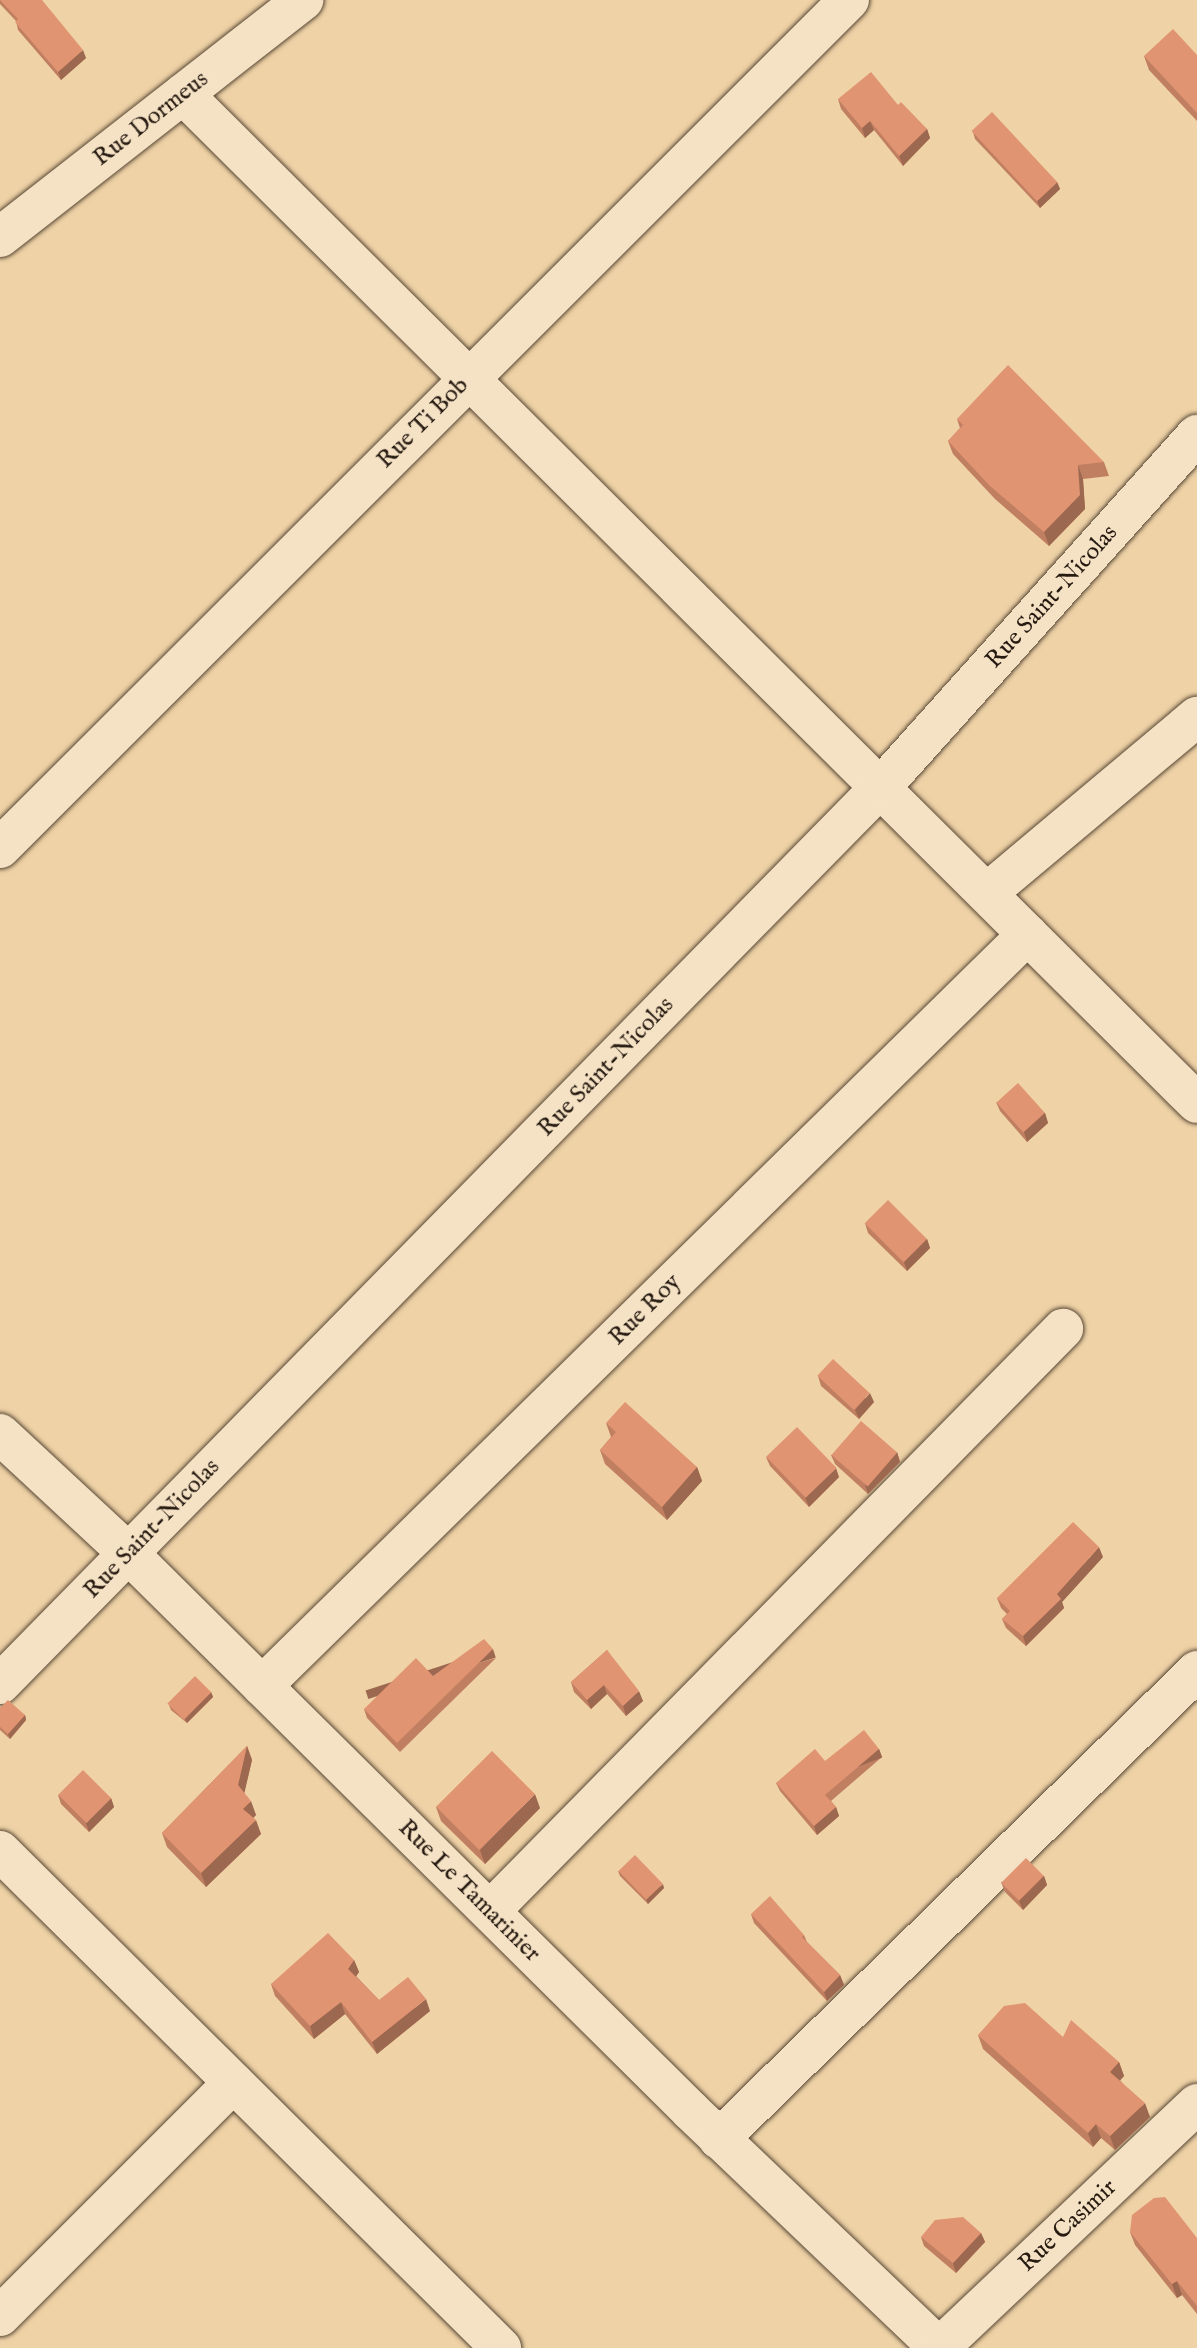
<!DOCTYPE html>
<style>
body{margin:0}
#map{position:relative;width:1197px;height:2348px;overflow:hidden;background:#efd2a6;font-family:"IM FELL English",serif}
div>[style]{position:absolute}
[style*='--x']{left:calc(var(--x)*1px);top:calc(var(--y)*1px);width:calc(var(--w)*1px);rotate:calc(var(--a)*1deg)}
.roads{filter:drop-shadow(0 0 2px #584836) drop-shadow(0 0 2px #584836)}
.minor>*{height:40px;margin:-20px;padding:0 20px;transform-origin:20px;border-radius:20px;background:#f5e2c5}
.wall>*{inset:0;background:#c17f62}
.shaded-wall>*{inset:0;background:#9d6850;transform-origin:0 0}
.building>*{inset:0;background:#e09472;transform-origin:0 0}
span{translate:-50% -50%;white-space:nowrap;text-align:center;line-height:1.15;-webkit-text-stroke:8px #f5e2c5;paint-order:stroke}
.street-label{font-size:24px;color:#261a11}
</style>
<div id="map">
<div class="roads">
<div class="minor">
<div style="--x:183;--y:94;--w:1430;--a:44.86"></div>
<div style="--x:0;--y:237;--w:385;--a:-38"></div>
<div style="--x:0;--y:848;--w:1200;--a:-44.97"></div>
<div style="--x:987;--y:893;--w:274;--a:-40"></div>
<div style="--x:0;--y:1434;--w:175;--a:42.9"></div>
<div style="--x:128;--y:1553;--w:793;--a:44.74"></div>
<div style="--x:691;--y:2111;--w:343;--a:43.7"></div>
<div style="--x:0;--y:1684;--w:1257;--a:-45.52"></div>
<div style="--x:881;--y:787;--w:473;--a:-48.1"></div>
<div style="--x:262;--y:1686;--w:1073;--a:-44.47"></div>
<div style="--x:0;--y:1851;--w:706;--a:44.77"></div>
<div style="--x:490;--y:1911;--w:817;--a:-45.45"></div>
<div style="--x:719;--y:2139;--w:669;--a:-44.39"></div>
<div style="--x:0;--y:2316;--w:330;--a:-45"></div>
<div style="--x:939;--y:2348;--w:355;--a:-43.4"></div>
</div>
</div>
<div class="wall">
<div style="clip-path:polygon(0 0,43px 2px,86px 58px,61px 80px,18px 30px,16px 21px,0 4px)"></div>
<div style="clip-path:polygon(1197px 55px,1197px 121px,1149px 70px,1144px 56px)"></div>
<div style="clip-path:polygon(838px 99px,898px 105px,927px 129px,930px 138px,903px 166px,874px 130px,865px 138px,841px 109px)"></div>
<div style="clip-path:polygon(973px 132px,1057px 182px,1060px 189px,1040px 208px,975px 139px)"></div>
<div style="clip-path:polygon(957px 419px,1104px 462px,1109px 476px,1083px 479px,1085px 509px,1049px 546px,995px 499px,953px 454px,948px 441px,960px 428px)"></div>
<div style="clip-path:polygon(996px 1102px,1045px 1113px,1048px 1123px,1027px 1142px,1000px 1111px)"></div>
<div style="clip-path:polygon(865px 1223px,927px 1239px,930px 1248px,907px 1271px,868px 1233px)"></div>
<div style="clip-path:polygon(818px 1376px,874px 1402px,859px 1419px,821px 1386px)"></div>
<div style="clip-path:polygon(606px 1423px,697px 1467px,702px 1481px,667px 1520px,605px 1464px,600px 1450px,611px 1437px)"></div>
<div style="clip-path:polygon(897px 1452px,900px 1462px,868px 1494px,835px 1464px,831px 1455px)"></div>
<div style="clip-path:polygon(766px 1457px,839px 1477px,809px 1507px,770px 1466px)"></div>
<div style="clip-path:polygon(1103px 1557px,1062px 1602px,1064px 1608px,1026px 1646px,1006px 1628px,1002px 1619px,1007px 1614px,1001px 1608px,997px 1598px)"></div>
<div style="clip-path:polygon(607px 1650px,643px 1701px,626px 1716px,607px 1694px,591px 1709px,574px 1692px,571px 1682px)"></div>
<div style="clip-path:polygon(496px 1658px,400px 1752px,367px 1718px,364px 1709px,433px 1676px)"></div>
<div style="clip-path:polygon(211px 1692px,213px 1697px,187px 1723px,171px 1710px,169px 1705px)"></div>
<div style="clip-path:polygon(0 1708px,25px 1715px,26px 1720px,10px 1739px,0 1730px)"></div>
<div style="clip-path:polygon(247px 1746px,252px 1760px,244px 1793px,256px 1815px,253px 1818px,261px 1834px,206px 1887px,167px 1847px,162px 1833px)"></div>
<div style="clip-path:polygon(879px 1749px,882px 1757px,831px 1801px,836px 1807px,839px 1816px,817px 1835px,780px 1791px,776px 1783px,825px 1761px)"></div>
<div style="clip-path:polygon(58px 1795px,111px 1798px,114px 1807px,89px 1832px,61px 1804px)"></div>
<div style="clip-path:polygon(436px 1807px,540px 1808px,485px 1864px,441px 1821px)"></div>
<div style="clip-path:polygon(618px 1871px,664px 1888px,648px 1904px,620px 1876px)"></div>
<div style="clip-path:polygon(1044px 1876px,1047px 1885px,1023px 1910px,1005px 1892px,1001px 1882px)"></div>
<div style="clip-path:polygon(751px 1914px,804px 1935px,807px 1942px,840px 1975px,844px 1985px,827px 2001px,754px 1923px)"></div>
<div style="clip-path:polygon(354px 1960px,359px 1972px,356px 1976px,379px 2000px,430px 2011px,377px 2054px,345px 2014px,314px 2039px,275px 1996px,271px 1984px)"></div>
<div style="clip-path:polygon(978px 2035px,1063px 2037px,1119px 2062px,1124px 2076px,1120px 2080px,1150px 2117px,1115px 2150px,1101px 2138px,1093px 2147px,983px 2049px)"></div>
<div style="clip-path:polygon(1130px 2232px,1197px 2238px,1197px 2314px,1182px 2295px,1177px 2298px,1135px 2245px)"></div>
<div style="clip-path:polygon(981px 2233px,985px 2242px,956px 2273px,924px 2246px,921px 2237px)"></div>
</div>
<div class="shaded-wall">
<div style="clip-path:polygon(83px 50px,86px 58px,61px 80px,58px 72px)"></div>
<div style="clip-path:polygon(870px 121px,874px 130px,865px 138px,862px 128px)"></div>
<div style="clip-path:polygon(927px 129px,930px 138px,903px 166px,899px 156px)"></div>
<div style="clip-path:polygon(1057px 182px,1060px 189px,1040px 208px,1037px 201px)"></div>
<div style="clip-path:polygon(1078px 465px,1083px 479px,1085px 509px,1049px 546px,1044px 532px)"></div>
<div style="clip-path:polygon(1045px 1113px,1048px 1123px,1027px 1142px,1024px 1132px)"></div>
<div style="clip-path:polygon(927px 1239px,930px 1248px,907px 1271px,904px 1262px)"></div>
<div style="clip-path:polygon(870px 1393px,874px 1402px,859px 1419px,855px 1410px)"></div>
<div style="clip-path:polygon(897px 1452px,900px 1462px,868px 1494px,865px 1485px)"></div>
<div style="clip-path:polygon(697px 1467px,702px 1481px,667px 1520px,662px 1507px)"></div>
<div style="clip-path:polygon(836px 1468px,839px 1477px,809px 1507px,805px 1497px)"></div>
<div style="clip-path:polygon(1099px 1547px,1103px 1557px,1062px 1602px,1064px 1608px,1026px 1646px,1023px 1636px,1057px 1594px)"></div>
<div style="left:493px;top:1649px;width:9px;height:134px;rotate:72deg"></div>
<div style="clip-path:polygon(604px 1685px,607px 1694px,591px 1709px,587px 1700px)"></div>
<div style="clip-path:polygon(639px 1691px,643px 1701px,626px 1716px,623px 1706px)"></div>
<div style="clip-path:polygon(211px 1692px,213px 1697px,187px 1723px,185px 1719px)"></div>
<div style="clip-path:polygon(25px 1715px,26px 1720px,10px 1739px,8px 1734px)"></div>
<div style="clip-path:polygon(247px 1746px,252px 1760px,243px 1799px,238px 1785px)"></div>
<div style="left:879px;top:1749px;width:9px;height:71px;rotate:69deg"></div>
<div style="clip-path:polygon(535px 1794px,540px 1808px,485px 1864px,480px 1850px)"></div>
<div style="clip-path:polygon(111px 1798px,114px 1807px,89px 1832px,86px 1823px)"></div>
<div style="clip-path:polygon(251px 1801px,256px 1815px,248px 1823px,243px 1809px)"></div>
<div style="clip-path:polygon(836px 1807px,839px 1816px,817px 1835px,814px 1826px)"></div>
<div style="clip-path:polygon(256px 1820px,261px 1834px,206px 1887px,201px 1873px)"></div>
<div style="clip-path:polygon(1044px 1876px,1047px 1885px,1023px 1910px,1019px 1901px)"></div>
<div style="clip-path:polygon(663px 1884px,664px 1888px,648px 1904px,646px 1899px)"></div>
<div style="clip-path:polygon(354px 1960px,359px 1972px,353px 1981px,348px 1969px)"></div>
<div style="clip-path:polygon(840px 1975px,844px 1985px,827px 2001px,824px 1992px)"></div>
<div style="clip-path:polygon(426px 1999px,430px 2011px,377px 2054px,372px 2042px)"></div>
<div style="clip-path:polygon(341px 2002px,345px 2014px,314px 2039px,310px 2026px)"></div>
<div style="clip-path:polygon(1119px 2062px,1124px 2076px,1115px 2086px,1110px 2072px)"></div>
<div style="clip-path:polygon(1145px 2103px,1150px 2117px,1115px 2150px,1110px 2136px)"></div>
<div style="clip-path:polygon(1096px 2124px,1101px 2138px,1093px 2147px,1088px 2133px)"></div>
<div style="clip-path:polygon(981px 2233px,985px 2242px,956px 2273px,953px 2263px)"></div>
<div style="clip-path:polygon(1177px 2281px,1182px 2295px,1177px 2298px,1172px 2284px)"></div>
</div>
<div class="building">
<div style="clip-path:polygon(0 0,42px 0,83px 50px,58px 72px,15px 22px,18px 19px)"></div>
<div style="clip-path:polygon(1173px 29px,1197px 55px,1197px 113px,1144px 56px)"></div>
<div style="clip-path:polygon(871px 72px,898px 105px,901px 102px,927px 129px,899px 156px,870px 121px,862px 128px,838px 99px)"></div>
<div style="left:992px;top:112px;width:96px;height:28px;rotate:47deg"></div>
<div style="clip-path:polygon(1008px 365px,1104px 462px,1078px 465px,1080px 495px,1044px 532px,990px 486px,948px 441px,963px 425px,957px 419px)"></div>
<div style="left:1018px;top:1083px;width:40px;height:29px;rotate:48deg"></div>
<div style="left:888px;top:1200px;width:55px;height:33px;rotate:45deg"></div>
<div style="left:833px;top:1359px;width:50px;height:23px;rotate:43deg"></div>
<div style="clip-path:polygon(625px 1402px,697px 1467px,662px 1507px,600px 1450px,616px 1432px,606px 1423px)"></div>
<div style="left:861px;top:1421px;width:48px;height:45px;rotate:41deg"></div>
<div style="left:797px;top:1427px;width:57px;height:43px;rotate:46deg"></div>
<div style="clip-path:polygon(1073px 1522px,1099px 1547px,1057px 1594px,1061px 1599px,1023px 1636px,1002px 1619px,1010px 1611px,997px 1598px)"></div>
<div style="clip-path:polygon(484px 1639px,493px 1649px,397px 1743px,364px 1709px,416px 1658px,433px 1676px)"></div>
<div style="clip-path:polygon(607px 1650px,639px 1691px,623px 1706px,604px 1685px,587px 1700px,571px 1682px)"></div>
<div style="left:195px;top:1676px;width:23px;height:39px;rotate:45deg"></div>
<div style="clip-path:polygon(8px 1700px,25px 1715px,8px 1734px,0 1727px,0 1708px)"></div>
<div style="clip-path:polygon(864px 1730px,879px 1749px,825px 1795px,836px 1807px,814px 1826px,776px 1783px,815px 1749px,825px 1761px)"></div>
<div style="clip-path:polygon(247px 1746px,238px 1785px,251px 1801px,243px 1809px,256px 1820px,201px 1873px,162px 1833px)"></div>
<div style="left:492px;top:1751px;width:61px;height:79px;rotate:45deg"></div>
<div style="left:83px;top:1770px;width:40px;height:35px;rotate:45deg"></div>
<div style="left:635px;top:1855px;width:40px;height:23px;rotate:46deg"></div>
<div style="left:1026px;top:1858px;width:25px;height:35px;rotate:45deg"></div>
<div style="clip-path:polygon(770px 1896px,804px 1935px,802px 1937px,840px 1975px,824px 1992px,751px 1914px)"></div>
<div style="clip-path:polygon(328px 1933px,354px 1960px,348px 1969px,379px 2000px,408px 1977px,426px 1999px,372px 2042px,341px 2002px,310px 2026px,271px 1984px)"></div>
<div style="clip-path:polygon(1025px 2003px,1063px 2037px,1071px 2020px,1119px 2062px,1110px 2072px,1145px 2103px,1110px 2136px,1096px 2124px,1088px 2133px,978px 2035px,1004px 2006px)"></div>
<div style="clip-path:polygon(1165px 2197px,1197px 2238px,1197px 2306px,1177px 2281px,1172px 2284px,1130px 2232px,1132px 2215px,1154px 2198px)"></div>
<div style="clip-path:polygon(963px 2217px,981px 2233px,953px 2263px,921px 2237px,935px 2220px)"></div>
</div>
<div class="street-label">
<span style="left:151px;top:119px;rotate:-38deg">Rue Dormeus</span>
<span style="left:423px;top:423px;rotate:-45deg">Rue Ti Bob</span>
<span style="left:1052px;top:597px;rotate:-48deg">Rue Saint-Nicolas</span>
<span style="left:606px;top:1067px;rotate:-46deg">Rue Saint-Nicolas</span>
<span style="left:645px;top:1310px;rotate:-45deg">Rue Roy</span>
<span style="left:152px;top:1529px;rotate:-46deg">Rue Saint-Nicolas</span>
<span style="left:469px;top:1891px;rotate:45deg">Rue Le Tamarinier</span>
<span style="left:1068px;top:2226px;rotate:-43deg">Rue Casimir</span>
</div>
</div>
